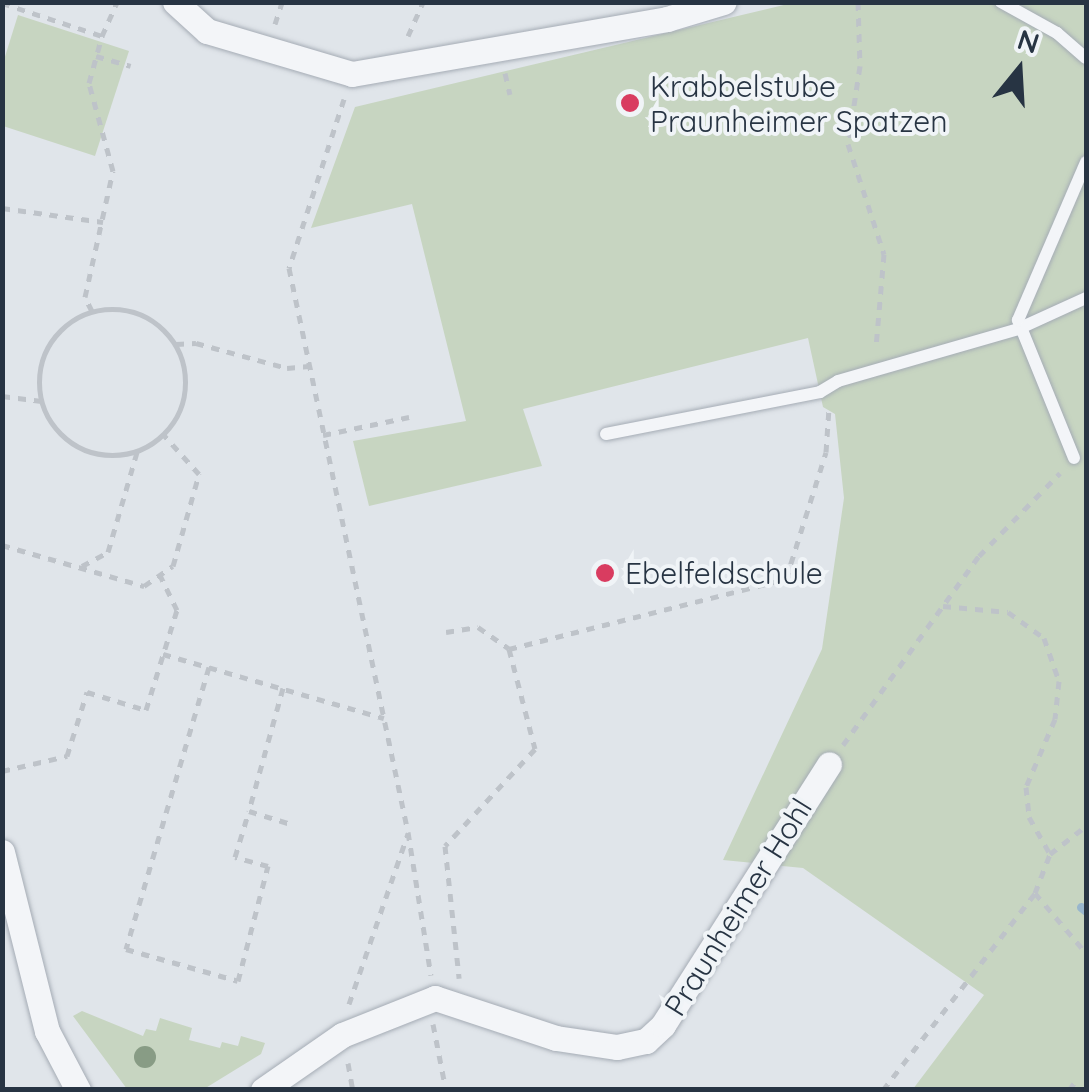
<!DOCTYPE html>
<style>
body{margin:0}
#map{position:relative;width:1089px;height:1092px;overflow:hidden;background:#e0e5ea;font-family:Quicksand,sans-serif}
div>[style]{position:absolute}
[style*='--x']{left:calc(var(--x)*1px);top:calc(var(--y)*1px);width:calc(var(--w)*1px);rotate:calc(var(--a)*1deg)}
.green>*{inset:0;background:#c7d5c1}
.stream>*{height:9px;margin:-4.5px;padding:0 4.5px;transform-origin:4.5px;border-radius:4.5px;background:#98b6cd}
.path>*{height:5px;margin-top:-2.5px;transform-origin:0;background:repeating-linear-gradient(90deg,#bec3c9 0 8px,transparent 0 16px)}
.path>.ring{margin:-2.5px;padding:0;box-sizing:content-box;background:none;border:5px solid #bec3c9;border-radius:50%}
.roads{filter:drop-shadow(0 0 2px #a5acb5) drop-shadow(0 0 2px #a5acb5)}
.service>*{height:12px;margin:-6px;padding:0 6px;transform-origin:6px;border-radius:6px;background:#f3f5f8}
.minor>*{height:25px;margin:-12.5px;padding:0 12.5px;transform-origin:12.5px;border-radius:12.5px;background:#f3f5f8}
.trees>*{width:22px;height:22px;margin:-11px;border-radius:50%;background:#889c85}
.dots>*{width:28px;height:28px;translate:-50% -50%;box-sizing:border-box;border:5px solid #f0f4f7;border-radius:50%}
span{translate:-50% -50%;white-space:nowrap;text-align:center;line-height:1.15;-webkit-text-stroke:8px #f0f4f7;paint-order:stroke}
.poi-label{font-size:30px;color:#273443}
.left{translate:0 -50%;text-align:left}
.street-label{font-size:30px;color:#273443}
.frame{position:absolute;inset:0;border:5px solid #273443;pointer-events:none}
.north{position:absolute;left:969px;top:20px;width:100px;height:100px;-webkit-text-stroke:8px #f0f4f7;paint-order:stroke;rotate:18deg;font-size:28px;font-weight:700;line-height:40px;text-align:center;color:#273443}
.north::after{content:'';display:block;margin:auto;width:35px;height:45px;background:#273443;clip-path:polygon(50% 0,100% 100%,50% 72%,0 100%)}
</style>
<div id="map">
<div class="green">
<div style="clip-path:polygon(792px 3px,1086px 3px,1086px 1089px,913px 1089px,984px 995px,803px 868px,723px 860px,822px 649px,844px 498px,835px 414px,823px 407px,808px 338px,523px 409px,542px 466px,369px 506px,353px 441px,466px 421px,412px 204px,311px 228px,355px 107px)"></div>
<div style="clip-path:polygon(18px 15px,129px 51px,95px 156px,3px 126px,3px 63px)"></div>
<div style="clip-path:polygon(82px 1011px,143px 1036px,146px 1029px,156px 1031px,160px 1018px,192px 1028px,189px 1040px,220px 1048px,222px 1042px,238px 1046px,241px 1036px,265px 1043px,261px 1054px,204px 1089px,127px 1089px,73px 1016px)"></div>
</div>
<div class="stream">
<div style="--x:1081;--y:907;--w:6;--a:39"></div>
</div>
<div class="path">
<div style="--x:858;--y:2;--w:64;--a:88.2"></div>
<div style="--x:860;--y:66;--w:79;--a:98.7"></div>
<div style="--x:848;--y:144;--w:116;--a:71.9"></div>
<div style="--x:884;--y:254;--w:93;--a:94.9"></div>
<div style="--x:2;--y:3;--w:105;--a:18.3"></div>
<div style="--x:102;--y:36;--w:37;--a:-66"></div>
<div style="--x:275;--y:24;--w:23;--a:-72"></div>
<div style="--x:408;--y:36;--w:37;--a:-66"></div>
<div style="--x:96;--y:56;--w:36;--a:16"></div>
<div style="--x:505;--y:73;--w:22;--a:77"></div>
<div style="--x:344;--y:99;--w:178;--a:108"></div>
<div style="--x:289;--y:268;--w:576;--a:78.09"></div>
<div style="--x:408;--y:832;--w:145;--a:80.9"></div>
<div style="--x:2;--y:208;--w:102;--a:7.9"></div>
<div class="ring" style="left:39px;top:309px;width:141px;height:141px"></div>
<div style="--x:92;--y:311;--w:16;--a:-117"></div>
<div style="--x:85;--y:297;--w:129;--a:-77.5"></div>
<div style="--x:113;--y:171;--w:91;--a:-105.3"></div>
<div style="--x:89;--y:83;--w:49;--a:-74.5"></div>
<div style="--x:176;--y:344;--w:20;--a:-3"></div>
<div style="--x:196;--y:343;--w:94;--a:15.4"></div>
<div style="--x:287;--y:368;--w:22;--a:-5"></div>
<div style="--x:2;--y:396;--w:40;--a:7.1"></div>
<div style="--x:323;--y:435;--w:88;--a:-11.8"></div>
<div style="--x:2;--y:545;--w:148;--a:16.1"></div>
<div style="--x:144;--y:586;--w:35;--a:-35"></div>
<div style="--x:173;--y:566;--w:96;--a:-74.2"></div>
<div style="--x:199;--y:474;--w:52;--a:-131.9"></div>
<div style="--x:82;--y:566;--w:30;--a:-28"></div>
<div style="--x:108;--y:552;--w:104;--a:-73.8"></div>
<div style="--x:943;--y:606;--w:65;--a:5.3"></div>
<div style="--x:1008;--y:612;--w:44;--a:35.8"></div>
<div style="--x:1044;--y:638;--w:46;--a:70.8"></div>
<div style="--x:1059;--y:681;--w:38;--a:96"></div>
<div style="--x:1055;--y:719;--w:74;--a:113.1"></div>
<div style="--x:1026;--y:787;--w:30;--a:84"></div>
<div style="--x:1029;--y:817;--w:43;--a:60.4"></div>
<div style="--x:446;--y:632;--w:32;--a:-9"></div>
<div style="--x:478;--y:627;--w:38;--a:35"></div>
<div style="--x:509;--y:649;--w:103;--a:75.4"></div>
<div style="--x:535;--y:749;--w:132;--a:132.9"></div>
<div style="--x:445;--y:846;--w:133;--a:83.9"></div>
<div style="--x:509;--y:649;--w:286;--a:-14.2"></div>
<div style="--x:786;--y:579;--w:133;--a:-72.5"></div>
<div style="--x:826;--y:452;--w:44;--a:-86.1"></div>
<div style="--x:163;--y:654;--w:230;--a:16.2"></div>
<div style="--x:209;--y:667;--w:294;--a:106.4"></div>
<div style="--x:126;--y:949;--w:116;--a:15.9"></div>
<div style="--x:238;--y:981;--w:119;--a:-75.4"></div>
<div style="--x:268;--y:866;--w:34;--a:-165"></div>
<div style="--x:235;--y:857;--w:48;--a:-73.1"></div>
<div style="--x:283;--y:688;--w:128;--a:105.5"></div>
<div style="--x:249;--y:811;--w:44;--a:17.2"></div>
<div style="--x:843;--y:745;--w:233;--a:-54.3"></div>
<div style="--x:979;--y:556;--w:116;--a:-45.7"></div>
<div style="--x:2;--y:771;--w:67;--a:-13"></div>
<div style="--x:67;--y:756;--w:67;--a:-72.6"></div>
<div style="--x:87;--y:692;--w:62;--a:17"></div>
<div style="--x:146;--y:710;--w:105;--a:-72.8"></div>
<div style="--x:177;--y:610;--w:39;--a:-116"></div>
<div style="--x:1035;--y:893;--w:79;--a:49.6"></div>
<div style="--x:349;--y:1004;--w:180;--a:-70.9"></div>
<div style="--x:433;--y:1024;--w:67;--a:78.9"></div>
<div style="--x:348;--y:1063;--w:27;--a:80"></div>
<div style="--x:883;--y:1090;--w:249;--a:-52.3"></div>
<div style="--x:1035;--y:893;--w:42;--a:-69"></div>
<div style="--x:1050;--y:854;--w:46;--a:-37.9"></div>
<div style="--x:1069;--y:1090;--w:14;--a:-54"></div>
</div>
<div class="roads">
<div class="service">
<div style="--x:1001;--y:2;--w:64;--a:29"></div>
<div style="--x:1057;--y:33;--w:38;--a:41"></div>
<div style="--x:606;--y:434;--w:218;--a:-11.1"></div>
<div style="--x:820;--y:392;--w:21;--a:-31"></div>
<div style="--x:838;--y:381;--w:187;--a:-16.1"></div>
<div style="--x:1018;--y:329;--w:75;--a:-24.5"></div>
<div style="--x:1074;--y:458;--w:149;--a:-112.1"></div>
<div style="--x:1018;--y:320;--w:172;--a:-66.7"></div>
</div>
<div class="minor">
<div style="--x:175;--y:2;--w:43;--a:42.2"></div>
<div style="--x:207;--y:31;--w:151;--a:16.5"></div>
<div style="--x:352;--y:74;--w:320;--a:-9.9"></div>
<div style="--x:667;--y:19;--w:59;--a:-16.6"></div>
<div style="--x:2;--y:852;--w:185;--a:75.9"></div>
<div style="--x:47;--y:1031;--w:67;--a:62.3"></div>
<div style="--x:263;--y:1090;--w:96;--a:-34.8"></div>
<div style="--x:342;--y:1035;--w:100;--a:-21.7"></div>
<div style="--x:435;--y:998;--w:127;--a:18.3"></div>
<div style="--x:556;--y:1038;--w:62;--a:8.4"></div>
<div style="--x:617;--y:1047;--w:30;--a:-12"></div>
<div style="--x:646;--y:1041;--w:23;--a:-43"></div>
<div style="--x:663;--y:1025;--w:309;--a:-57.5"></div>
</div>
</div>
<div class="trees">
<div style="left:145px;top:1057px"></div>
</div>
<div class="dots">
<div style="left:630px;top:103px;background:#d93c60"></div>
<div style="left:605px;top:573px;background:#d93c60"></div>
</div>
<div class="poi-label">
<span class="left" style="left:650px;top:103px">Krabbelstube<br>Praunheimer Spatzen</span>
<span class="left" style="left:625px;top:573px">Ebelfeldschule</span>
</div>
<div class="street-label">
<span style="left:738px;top:907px;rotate:-58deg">Praunheimer Hohl</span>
</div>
<div class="frame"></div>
<div class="north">N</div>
</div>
